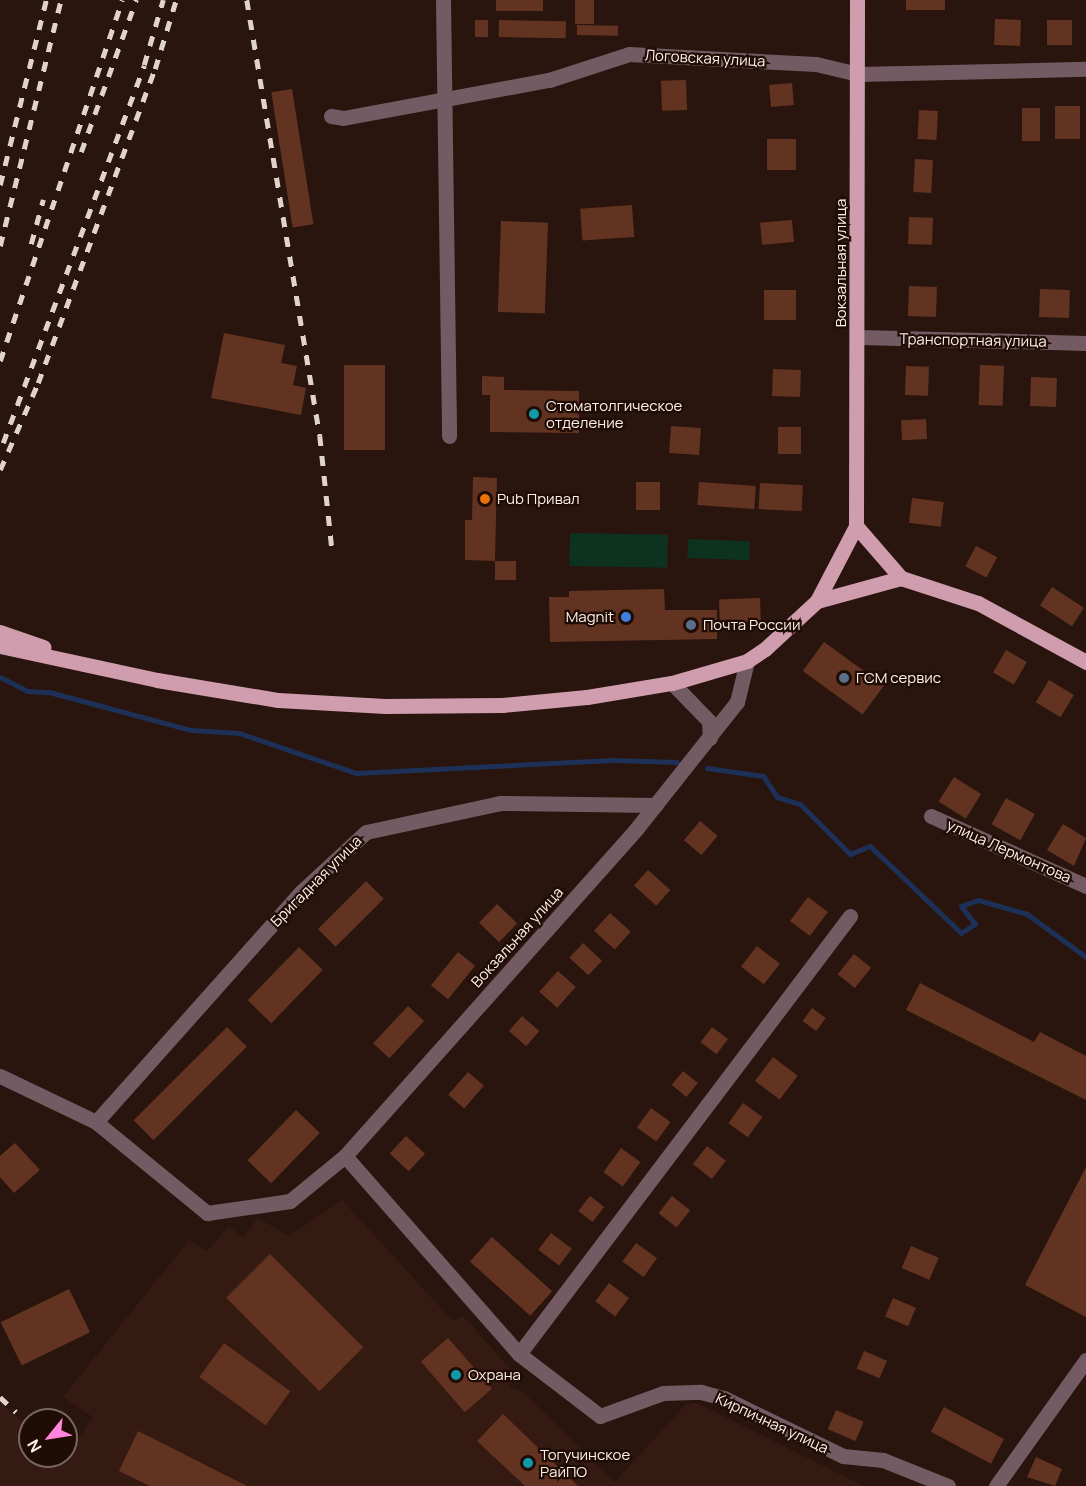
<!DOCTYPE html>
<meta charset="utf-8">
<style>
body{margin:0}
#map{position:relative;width:1086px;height:1486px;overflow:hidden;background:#29150d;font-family:Manrope,sans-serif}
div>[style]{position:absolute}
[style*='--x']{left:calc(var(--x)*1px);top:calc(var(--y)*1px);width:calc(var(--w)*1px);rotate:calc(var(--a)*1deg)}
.built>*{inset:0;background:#351a11}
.green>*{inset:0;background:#0d321f;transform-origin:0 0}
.stream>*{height:5px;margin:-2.5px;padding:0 2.5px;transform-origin:2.5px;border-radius:2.5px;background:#1d3158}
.building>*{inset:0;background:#633321;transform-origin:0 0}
.minor>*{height:15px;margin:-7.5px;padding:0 7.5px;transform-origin:7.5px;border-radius:7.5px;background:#745b63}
.major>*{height:15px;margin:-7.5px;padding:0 7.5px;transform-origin:7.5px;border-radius:7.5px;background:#d09dae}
.rail>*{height:4.5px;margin-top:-2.25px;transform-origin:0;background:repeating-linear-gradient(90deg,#e2d2cc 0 10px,transparent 0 20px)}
.dots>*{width:16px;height:16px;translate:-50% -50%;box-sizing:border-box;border:3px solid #1f0c05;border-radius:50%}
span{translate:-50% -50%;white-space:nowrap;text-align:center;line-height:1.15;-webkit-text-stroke:4.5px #1f0c05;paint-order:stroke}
.street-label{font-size:15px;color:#feefe9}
.poi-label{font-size:15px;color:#feefe9}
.left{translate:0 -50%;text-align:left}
.right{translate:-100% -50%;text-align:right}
.north{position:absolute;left:18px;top:1408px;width:60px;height:60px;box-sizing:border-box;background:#1f0c05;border:2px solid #786760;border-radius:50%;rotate:240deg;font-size:16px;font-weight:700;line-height:24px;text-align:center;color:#feefe9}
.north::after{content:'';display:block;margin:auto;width:21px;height:27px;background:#ff85de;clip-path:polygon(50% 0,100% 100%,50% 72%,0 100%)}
</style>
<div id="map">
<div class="built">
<div style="clip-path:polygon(342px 1200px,453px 1321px,463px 1316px,518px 1377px,508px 1387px,523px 1392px,615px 1482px,686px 1404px,697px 1403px,864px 1486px,0 1486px,0 1403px,30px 1427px,30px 1456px,66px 1456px,93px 1417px,63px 1397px,189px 1240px,207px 1251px,229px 1226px,243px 1237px,258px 1218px,289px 1236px)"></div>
</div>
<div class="green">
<div style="left:570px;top:533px;width:98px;height:33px;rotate:1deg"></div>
<div style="left:688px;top:539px;width:62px;height:19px;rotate:2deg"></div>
</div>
<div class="stream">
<div style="--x:0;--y:677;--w:30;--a:27"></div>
<div style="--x:27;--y:691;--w:22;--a:3"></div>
<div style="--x:49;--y:692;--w:147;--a:15"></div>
<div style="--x:191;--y:730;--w:48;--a:3.6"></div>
<div style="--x:239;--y:733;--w:124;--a:18.9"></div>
<div style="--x:356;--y:773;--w:256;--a:-2.9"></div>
<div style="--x:612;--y:760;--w:65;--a:1.8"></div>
<div style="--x:707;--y:768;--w:57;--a:8.1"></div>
<div style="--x:763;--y:776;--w:25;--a:56"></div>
<div style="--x:777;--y:797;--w:24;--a:17"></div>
<div style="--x:800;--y:804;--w:71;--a:45"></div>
<div style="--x:850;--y:854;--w:22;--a:-22"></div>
<div style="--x:870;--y:846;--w:126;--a:43.7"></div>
<div style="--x:961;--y:933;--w:17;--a:-33"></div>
<div style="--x:975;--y:924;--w:23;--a:-128"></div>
<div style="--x:961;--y:906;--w:18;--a:-19"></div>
<div style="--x:978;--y:900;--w:51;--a:15.9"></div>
<div style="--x:1027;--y:914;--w:73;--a:36.1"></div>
</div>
<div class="building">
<div style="left:496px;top:0;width:47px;height:11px"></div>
<div style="left:575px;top:0;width:19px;height:24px"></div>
<div style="left:906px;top:0;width:39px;height:10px"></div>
<div style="left:995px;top:19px;width:26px;height:26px;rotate:2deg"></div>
<div style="left:475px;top:20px;width:13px;height:17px"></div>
<div style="left:499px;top:20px;width:67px;height:17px;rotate:1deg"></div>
<div style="left:1047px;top:20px;width:25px;height:25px"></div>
<div style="left:577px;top:25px;width:41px;height:10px;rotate:1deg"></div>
<div style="left:686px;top:80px;width:30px;height:25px;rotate:88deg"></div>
<div style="left:792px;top:83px;width:22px;height:23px;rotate:85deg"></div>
<div style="left:292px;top:89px;width:137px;height:21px;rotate:81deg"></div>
<div style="left:1055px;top:106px;width:25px;height:33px"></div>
<div style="left:1022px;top:108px;width:18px;height:33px"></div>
<div style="left:919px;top:110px;width:19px;height:29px;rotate:3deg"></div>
<div style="left:767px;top:139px;width:29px;height:31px"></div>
<div style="left:915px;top:159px;width:18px;height:33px;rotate:3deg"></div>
<div style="left:632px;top:205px;width:32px;height:52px;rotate:86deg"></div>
<div style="left:909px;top:217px;width:24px;height:27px;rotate:2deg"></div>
<div style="left:792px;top:220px;width:22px;height:32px;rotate:85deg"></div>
<div style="left:501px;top:221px;width:47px;height:91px;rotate:2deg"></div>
<div style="left:909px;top:286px;width:28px;height:30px;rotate:2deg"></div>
<div style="left:1040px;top:289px;width:30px;height:28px;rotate:2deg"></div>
<div style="left:764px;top:290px;width:32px;height:30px"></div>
<div style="clip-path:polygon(224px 333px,285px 345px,281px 363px,297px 366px,293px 385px,306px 388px,301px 415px,211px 398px)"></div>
<div style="left:344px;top:365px;width:41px;height:85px"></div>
<div style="left:980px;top:365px;width:24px;height:40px;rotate:2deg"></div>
<div style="left:906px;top:366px;width:23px;height:29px;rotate:2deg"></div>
<div style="left:773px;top:369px;width:28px;height:27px;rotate:2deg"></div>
<div style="clip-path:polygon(482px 376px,504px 377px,504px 390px,579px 391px,579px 433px,490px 432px,490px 395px,482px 395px)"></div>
<div style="left:1031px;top:377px;width:26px;height:29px;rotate:2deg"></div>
<div style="left:926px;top:419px;width:20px;height:25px;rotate:87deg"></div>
<div style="left:671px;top:426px;width:30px;height:27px;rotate:4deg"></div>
<div style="left:778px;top:427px;width:23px;height:27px"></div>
<div style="clip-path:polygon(473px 477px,497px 478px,495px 561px,465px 560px,465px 520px,472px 520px)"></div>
<div style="left:636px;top:482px;width:24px;height:28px"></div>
<div style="left:699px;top:482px;width:57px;height:23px;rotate:4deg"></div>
<div style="left:760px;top:483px;width:43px;height:26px;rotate:3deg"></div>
<div style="left:912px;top:498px;width:32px;height:25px;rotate:7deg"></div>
<div style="left:976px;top:546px;width:24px;height:23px;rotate:28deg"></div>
<div style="left:495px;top:561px;width:21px;height:19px"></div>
<div style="left:1052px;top:587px;width:38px;height:22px;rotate:33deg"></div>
<div style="clip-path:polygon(664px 589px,665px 610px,717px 610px,717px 639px,550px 642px,549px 597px,569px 597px,569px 591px)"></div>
<div style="left:760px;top:598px;width:24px;height:41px;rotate:88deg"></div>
<div style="left:824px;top:642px;width:74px;height:36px;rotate:36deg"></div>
<div style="left:1006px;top:650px;width:24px;height:26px;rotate:30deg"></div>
<div style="left:1049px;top:680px;width:29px;height:26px;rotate:31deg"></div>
<div style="left:954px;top:777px;width:32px;height:29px;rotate:32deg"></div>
<div style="left:1006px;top:798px;width:33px;height:30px;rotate:29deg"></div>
<div style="left:700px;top:821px;width:23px;height:25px;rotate:40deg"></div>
<div style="clip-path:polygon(1063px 824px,1086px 838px,1074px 866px,1047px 850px)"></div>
<div style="left:648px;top:870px;width:30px;height:21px;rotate:42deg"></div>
<div style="left:366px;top:881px;width:25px;height:68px;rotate:45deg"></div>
<div style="left:808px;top:897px;width:25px;height:30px;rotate:37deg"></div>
<div style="left:497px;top:904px;width:28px;height:26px;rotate:44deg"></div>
<div style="left:610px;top:913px;width:28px;height:24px;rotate:42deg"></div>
<div style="left:583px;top:943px;width:26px;height:20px;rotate:43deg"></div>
<div style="left:757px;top:946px;width:29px;height:26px;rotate:38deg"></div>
<div style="left:299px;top:947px;width:33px;height:74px;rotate:44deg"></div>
<div style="left:458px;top:952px;width:22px;height:43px;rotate:39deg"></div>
<div style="left:854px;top:954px;width:22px;height:26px;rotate:39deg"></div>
<div style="left:558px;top:971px;width:24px;height:28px;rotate:42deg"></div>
<div style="clip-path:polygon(920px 983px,1034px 1042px,1040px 1032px,1086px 1056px,1086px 1100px,906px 1010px)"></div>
<div style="left:408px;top:1006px;width:22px;height:51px;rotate:43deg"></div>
<div style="left:812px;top:1008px;width:17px;height:16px;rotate:36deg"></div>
<div style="left:522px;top:1016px;width:23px;height:20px;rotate:41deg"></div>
<div style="left:227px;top:1027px;width:28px;height:132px;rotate:45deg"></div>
<div style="left:712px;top:1027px;width:20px;height:19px;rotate:37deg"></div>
<div style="left:773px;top:1057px;width:31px;height:30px;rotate:37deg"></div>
<div style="left:683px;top:1071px;width:19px;height:18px;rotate:39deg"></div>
<div style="left:468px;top:1072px;width:21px;height:30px;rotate:41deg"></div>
<div style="left:743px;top:1103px;width:24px;height:25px;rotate:36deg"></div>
<div style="left:651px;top:1108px;width:24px;height:24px;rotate:36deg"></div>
<div style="left:296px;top:1110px;width:33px;height:70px;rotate:44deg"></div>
<div style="left:406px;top:1136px;width:26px;height:24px;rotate:43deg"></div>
<div style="clip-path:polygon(15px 1143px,40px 1170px,14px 1193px,0 1177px,0 1156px)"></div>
<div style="left:707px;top:1146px;width:24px;height:23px;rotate:38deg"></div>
<div style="left:621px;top:1148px;width:24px;height:30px;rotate:36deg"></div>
<div style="clip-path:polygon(1086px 1167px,1086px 1317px,1025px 1285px)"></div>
<div style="left:590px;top:1196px;width:18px;height:19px;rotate:38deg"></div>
<div style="left:672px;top:1196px;width:23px;height:22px;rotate:38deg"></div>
<div style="left:551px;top:1233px;width:26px;height:21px;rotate:37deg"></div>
<div style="left:492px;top:1237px;width:81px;height:33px;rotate:42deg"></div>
<div style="left:636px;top:1243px;width:26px;height:23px;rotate:36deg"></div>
<div style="left:911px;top:1246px;width:30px;height:24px;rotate:23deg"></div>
<div style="left:270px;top:1254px;width:132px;height:62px;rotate:45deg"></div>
<div style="left:609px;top:1283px;width:25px;height:23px;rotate:37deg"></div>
<div style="left:69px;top:1289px;width:48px;height:76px;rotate:64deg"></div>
<div style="left:893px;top:1298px;width:25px;height:20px;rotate:23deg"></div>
<div style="left:448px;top:1338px;width:67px;height:36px;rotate:49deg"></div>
<div style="left:224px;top:1343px;width:82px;height:42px;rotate:36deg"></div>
<div style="left:864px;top:1351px;width:25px;height:19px;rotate:23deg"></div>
<div style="left:944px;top:1407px;width:68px;height:28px;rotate:28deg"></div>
<div style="left:836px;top:1410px;width:30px;height:21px;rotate:23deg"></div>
<div style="clip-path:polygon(503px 1414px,578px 1486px,525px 1486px,477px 1441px)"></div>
<div style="clip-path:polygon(138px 1431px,247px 1486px,150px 1486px,119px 1471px)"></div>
<div style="clip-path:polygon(1036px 1457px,1062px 1469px,1055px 1486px,1027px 1477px)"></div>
</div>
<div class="minor">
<div style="--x:443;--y:0;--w:436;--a:89.2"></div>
<div style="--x:331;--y:116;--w:12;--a:9"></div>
<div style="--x:343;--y:118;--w:209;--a:-10.5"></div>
<div style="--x:549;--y:80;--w:84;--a:-18"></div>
<div style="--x:629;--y:54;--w:187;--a:3.1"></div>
<div style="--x:816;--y:64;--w:43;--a:13.4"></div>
<div style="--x:858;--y:74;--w:228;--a:-1.3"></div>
<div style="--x:860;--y:337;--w:226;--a:1.5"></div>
<div style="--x:672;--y:683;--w:53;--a:45.8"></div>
<div style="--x:709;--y:721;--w:17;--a:87"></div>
<div style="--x:931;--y:816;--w:170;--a:24.3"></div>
<div style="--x:0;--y:1076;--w:106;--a:25.6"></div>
<div style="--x:96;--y:1122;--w:144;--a:39.3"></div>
<div style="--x:207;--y:1213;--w:84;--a:-8.2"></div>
<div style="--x:290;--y:1201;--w:71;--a:-39.3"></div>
<div style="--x:345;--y:1156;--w:439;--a:-48.3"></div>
<div style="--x:637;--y:828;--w:161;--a:-51.6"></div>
<div style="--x:737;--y:702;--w:42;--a:-76.3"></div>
<div style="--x:96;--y:1122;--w:308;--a:-48.3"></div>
<div style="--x:301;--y:892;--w:88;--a:-42.7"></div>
<div style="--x:366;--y:832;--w:137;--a:-12.2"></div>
<div style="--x:500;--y:803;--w:156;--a:0.7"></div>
<div style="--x:345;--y:1156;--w:264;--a:48.7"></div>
<div style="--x:519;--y:1354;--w:102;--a:37.4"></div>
<div style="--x:600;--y:1416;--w:67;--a:-20.1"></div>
<div style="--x:663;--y:1393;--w:38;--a:-2"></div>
<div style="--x:701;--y:1392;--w:24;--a:15"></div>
<div style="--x:724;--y:1398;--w:132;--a:26"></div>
<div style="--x:843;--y:1456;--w:40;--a:5.7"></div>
<div style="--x:883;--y:1460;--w:70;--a:21.8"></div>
<div style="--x:519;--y:1354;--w:549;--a:-52.92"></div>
<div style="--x:996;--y:1486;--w:155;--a:-54.5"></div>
</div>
<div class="major">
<div style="--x:856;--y:526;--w:69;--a:49.1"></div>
<div style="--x:901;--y:578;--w:81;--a:18"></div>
<div style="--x:978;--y:603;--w:123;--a:28.6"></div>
<div style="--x:817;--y:601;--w:87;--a:-15.3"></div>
<div style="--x:0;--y:632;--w:46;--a:19.2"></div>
<div style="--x:0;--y:646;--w:161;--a:12.2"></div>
<div style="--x:157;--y:680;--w:123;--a:9.4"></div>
<div style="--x:278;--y:700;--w:107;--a:3.2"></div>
<div style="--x:385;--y:706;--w:117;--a:-0.5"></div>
<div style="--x:502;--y:705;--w:85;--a:-5.4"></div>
<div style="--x:587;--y:697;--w:86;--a:-9.4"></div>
<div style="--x:672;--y:683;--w:78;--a:-16.3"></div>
<div style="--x:747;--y:661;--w:22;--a:-34"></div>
<div style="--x:765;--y:649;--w:71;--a:-42.7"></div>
<div style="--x:817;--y:601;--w:85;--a:-62.5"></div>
<div style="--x:856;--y:526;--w:526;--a:-89.89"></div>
</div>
<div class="rail">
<div style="--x:247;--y:0;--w:442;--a:80.5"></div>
<div style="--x:320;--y:436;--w:114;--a:83.9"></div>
<div style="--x:81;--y:152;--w:162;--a:-70.1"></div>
<div style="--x:0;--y:185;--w:191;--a:-76"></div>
<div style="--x:31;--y:244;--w:46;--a:-74.7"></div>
<div style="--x:0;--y:246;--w:253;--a:-76.1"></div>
<div style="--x:0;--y:361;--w:381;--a:-71.3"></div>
<div style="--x:3;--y:443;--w:403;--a:-69.5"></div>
<div style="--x:144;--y:65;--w:68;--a:-73.7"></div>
<div style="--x:0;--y:470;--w:95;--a:-66.4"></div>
<div style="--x:38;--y:383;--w:335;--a:-69.6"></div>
<div style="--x:155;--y:69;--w:72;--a:-73.1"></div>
<div style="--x:0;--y:1397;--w:22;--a:43"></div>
</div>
<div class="dots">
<div style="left:534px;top:414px;background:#0f9aa8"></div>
<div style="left:485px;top:499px;background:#e8710a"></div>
<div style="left:626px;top:617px;background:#3f7fe0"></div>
<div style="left:691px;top:625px;background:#5c6f8a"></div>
<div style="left:844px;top:678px;background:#5c6f8a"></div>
<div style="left:456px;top:1375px;background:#0f9aa8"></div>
<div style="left:528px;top:1463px;background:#0f9aa8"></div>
</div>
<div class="street-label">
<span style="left:705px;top:58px;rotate:3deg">Логовская улица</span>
<span style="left:841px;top:263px;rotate:-90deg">Вокзальная улица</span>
<span style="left:973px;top:340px;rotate:1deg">Транспортная улица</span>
<span style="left:1009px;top:851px;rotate:24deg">улица Лермонтова</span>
<span style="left:316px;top:881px;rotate:-45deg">Бригадная улица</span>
<span style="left:517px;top:937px;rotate:-48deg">Вокзальная улица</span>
<span style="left:772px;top:1423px;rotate:25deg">Кирпичная улица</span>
</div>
<div class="poi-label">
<span class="left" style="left:546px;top:414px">Стоматолгическое<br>отделение</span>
<span class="left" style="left:497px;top:499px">Pub Привал</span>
<span class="right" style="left:614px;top:617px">Magnit</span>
<span class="left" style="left:703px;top:625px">Почта России</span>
<span class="left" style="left:856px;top:678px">ГСМ сервис</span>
<span class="left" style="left:468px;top:1375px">Охрана</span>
<span class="left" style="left:540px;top:1463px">Тогучинское<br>РайПО</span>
</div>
<div class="north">N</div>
</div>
